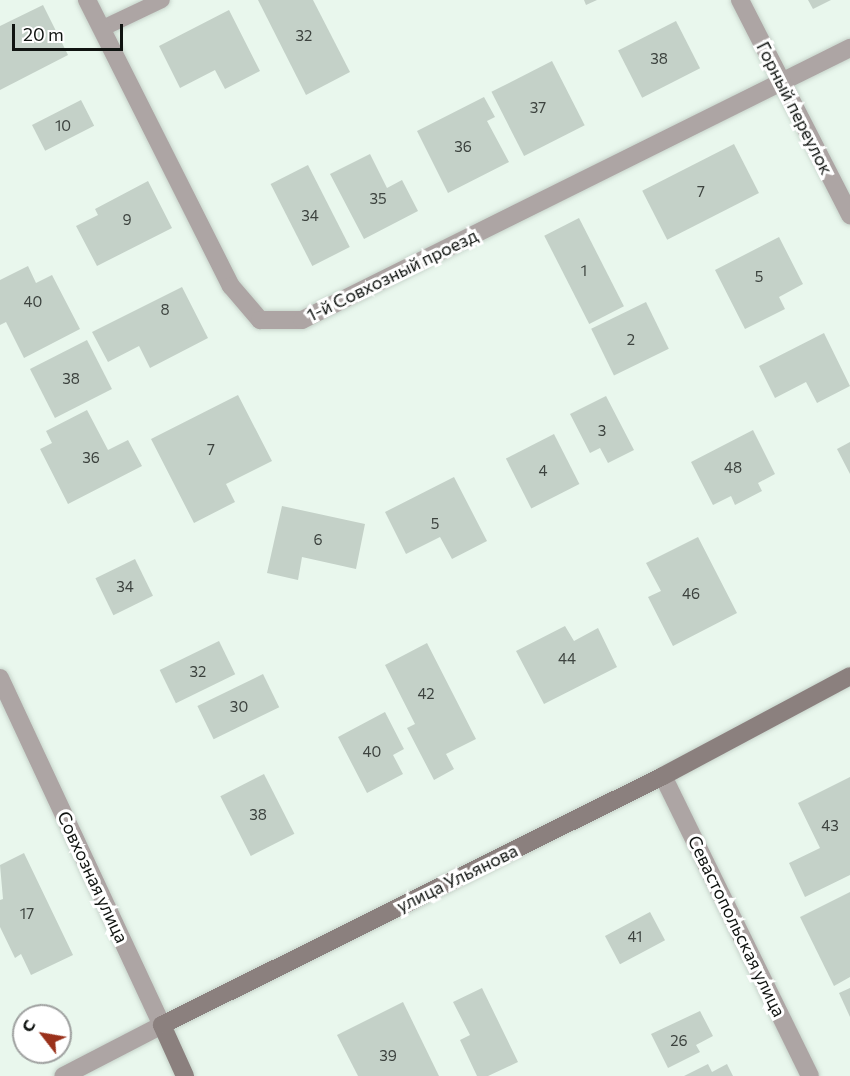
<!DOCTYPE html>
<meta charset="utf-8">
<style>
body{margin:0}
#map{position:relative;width:850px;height:1076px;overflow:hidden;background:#e9f7ed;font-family:Commissioner,sans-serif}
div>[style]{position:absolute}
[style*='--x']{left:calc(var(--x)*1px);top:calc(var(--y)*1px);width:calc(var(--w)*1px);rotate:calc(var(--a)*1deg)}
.building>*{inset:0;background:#c4d1c8;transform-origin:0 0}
.roads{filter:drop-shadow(0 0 2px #c6d3ca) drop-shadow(0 0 2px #c6d3ca)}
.service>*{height:16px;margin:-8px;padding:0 8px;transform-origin:8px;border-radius:8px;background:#ada5a4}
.minor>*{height:18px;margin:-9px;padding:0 9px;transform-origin:9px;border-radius:9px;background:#ada5a4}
.secondary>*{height:18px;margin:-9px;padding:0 9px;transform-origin:9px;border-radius:9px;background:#8b807e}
span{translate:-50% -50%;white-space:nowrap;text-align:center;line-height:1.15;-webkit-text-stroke:6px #fff;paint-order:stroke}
.number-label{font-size:15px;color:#3d433f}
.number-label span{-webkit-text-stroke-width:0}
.street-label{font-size:18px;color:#101411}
.north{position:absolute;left:12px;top:1004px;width:60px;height:60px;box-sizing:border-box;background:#fff;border:2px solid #9fa1a0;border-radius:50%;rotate:301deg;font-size:16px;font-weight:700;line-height:24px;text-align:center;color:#101411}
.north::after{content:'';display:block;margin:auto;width:21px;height:27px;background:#9a311b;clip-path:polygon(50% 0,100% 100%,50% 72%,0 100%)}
.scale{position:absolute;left:12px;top:24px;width:111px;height:27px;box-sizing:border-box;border:3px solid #101411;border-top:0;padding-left:8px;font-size:18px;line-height:21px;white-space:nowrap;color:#101411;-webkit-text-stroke:4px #fff;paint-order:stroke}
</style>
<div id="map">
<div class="building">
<div style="clip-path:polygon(258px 0,313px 0,350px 72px,306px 95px)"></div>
<div style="clip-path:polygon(584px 0,597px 0,586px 5px)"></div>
<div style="clip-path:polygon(808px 0,831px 0,813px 9px)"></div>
<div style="clip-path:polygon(43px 5px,68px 55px,0 90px,0 26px)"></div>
<div style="clip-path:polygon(229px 10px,260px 71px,225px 89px,215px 70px,180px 88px,159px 46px)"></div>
<div style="left:676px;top:21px;width:53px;height:65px;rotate:63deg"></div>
<div style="left:552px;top:61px;width:72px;height:68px;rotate:63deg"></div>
<div style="clip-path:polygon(484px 97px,495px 117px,487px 121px,509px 162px,448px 193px,417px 131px)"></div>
<div style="left:81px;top:100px;width:29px;height:55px;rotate:63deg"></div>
<div style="left:734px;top:144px;width:55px;height:103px;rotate:63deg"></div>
<div style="clip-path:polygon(370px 154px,387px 188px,402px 180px,418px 211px,364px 239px,330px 174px)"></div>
<div style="left:308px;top:165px;width:92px;height:42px;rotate:63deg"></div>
<div style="clip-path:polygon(148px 181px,172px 228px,97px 266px,76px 226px,98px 215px,95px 209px)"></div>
<div style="left:579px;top:218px;width:99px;height:39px;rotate:63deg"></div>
<div style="clip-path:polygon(779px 237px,803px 284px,779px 297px,785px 309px,745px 329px,715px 270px)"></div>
<div style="clip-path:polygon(28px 266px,36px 283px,52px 275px,80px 329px,24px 358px,6px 322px,0 325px,0 280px)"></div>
<div style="clip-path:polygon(182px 287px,208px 338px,150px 368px,139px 346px,108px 362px,92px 332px)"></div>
<div style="left:646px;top:302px;width:52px;height:61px;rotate:64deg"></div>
<div style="clip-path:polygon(824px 333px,850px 386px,817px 403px,806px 382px,775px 398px,759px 366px)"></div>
<div style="left:87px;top:340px;width:55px;height:64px;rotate:63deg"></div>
<div style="clip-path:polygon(238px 395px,272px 461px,226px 484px,235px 502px,194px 523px,151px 439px)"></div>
<div style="clip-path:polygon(606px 396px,634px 450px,608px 463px,600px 448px,590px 453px,570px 414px)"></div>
<div style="clip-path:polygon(87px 410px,108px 450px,128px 440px,142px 466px,68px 504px,40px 449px,52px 443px,46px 431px)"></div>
<div style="clip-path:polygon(753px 430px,775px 474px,758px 483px,762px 491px,735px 505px,731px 496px,713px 505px,691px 462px)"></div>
<div style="left:554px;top:434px;width:56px;height:54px;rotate:63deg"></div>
<div style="clip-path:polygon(850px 442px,850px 474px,837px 449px)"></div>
<div style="clip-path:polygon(454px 477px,487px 541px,452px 559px,440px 537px,406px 554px,385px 512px)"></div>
<div style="clip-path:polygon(282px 506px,365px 524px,356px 569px,302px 557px,298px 580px,267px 573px)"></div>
<div style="clip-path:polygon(698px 537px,737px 613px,673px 646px,648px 597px,661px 591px,646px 563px)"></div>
<div style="left:135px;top:559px;width:41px;height:44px;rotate:64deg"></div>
<div style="clip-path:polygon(565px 626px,574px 641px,598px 628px,617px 667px,544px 704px,516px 651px)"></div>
<div style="left:219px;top:641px;width:37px;height:66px;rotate:64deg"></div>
<div style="clip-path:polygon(427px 643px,476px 739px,446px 754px,454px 769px,434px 780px,407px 728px,415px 724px,385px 665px)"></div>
<div style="left:263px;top:674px;width:37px;height:73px;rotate:64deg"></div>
<div style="clip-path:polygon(385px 712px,404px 749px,393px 755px,403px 774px,367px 793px,338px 737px)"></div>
<div style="left:264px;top:774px;width:67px;height:49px;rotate:63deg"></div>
<div style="clip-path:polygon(850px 777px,850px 875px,805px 897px,789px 863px,820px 848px,798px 803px)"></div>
<div style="clip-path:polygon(24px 853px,73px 955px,31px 975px,21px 954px,15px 958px,0 927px,0 900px,3px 899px,0 865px)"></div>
<div style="clip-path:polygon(850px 892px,850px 977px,834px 986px,800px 917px)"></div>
<div style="left:650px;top:912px;width:32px;height:51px;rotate:62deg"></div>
<div style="clip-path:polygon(482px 988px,518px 1062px,488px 1076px,477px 1076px,460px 1040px,470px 1035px,453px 1002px)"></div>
<div style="clip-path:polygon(850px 988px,850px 1017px,839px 993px)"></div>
<div style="clip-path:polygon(403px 1002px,439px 1076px,358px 1076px,337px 1035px)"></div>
<div style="clip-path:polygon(700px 1011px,713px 1036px,696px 1045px,700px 1052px,668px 1068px,651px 1034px)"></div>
<div style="clip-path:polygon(708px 1064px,712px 1072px,727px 1064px,733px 1076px,684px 1076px)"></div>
</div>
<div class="roads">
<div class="service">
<div style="--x:103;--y:28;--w:65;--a:-25.4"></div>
</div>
<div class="minor">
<div style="--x:87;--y:0;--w:320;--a:63.3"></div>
<div style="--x:231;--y:286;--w:45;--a:49.5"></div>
<div style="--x:260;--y:320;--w:42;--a:0"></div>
<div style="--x:302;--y:320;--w:612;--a:-26.4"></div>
<div style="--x:740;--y:0;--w:242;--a:62.9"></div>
<div style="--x:0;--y:678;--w:383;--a:65"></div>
<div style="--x:162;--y:1025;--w:111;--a:152.7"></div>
<div style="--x:663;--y:776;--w:334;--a:63.9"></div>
</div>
<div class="secondary">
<div style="--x:185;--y:1076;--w:56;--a:-114.3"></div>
<div style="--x:162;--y:1025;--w:559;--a:-26.43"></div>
<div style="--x:663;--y:776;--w:212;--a:-28.1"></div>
</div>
</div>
<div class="number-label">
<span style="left:304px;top:36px">32</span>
<span style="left:659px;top:59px">38</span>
<span style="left:538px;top:108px">37</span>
<span style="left:63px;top:126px">10</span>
<span style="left:463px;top:147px">36</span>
<span style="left:701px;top:192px">7</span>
<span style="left:378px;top:199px">35</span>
<span style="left:310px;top:216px">34</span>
<span style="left:127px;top:220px">9</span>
<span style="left:584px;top:271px">1</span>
<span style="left:759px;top:277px">5</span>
<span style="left:33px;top:302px">40</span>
<span style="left:165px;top:310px">8</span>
<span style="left:631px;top:340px">2</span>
<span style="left:71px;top:379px">38</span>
<span style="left:602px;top:431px">3</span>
<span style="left:211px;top:450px">7</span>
<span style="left:91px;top:458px">36</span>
<span style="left:733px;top:468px">48</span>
<span style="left:543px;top:471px">4</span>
<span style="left:435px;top:524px">5</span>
<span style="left:318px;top:540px">6</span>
<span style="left:125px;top:587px">34</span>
<span style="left:691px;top:594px">46</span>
<span style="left:567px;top:659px">44</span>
<span style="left:198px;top:672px">32</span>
<span style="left:426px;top:694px">42</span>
<span style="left:239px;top:707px">30</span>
<span style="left:372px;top:752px">40</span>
<span style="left:258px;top:815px">38</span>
<span style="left:830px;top:826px">43</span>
<span style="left:27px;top:914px">17</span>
<span style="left:635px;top:937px">41</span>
<span style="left:679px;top:1041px">26</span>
<span style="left:388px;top:1056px">39</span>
</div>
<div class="street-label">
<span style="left:795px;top:108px;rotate:63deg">Горный переулок</span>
<span style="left:392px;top:275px;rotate:-26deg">1-й Совхозный проезд</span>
<span style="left:93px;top:877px;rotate:65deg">Совхозная улица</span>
<span style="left:457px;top:878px;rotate:-26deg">улица Ульянова</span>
<span style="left:737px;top:926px;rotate:64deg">Севастопольская улица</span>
</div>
<div class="north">С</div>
<div class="scale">20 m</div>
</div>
